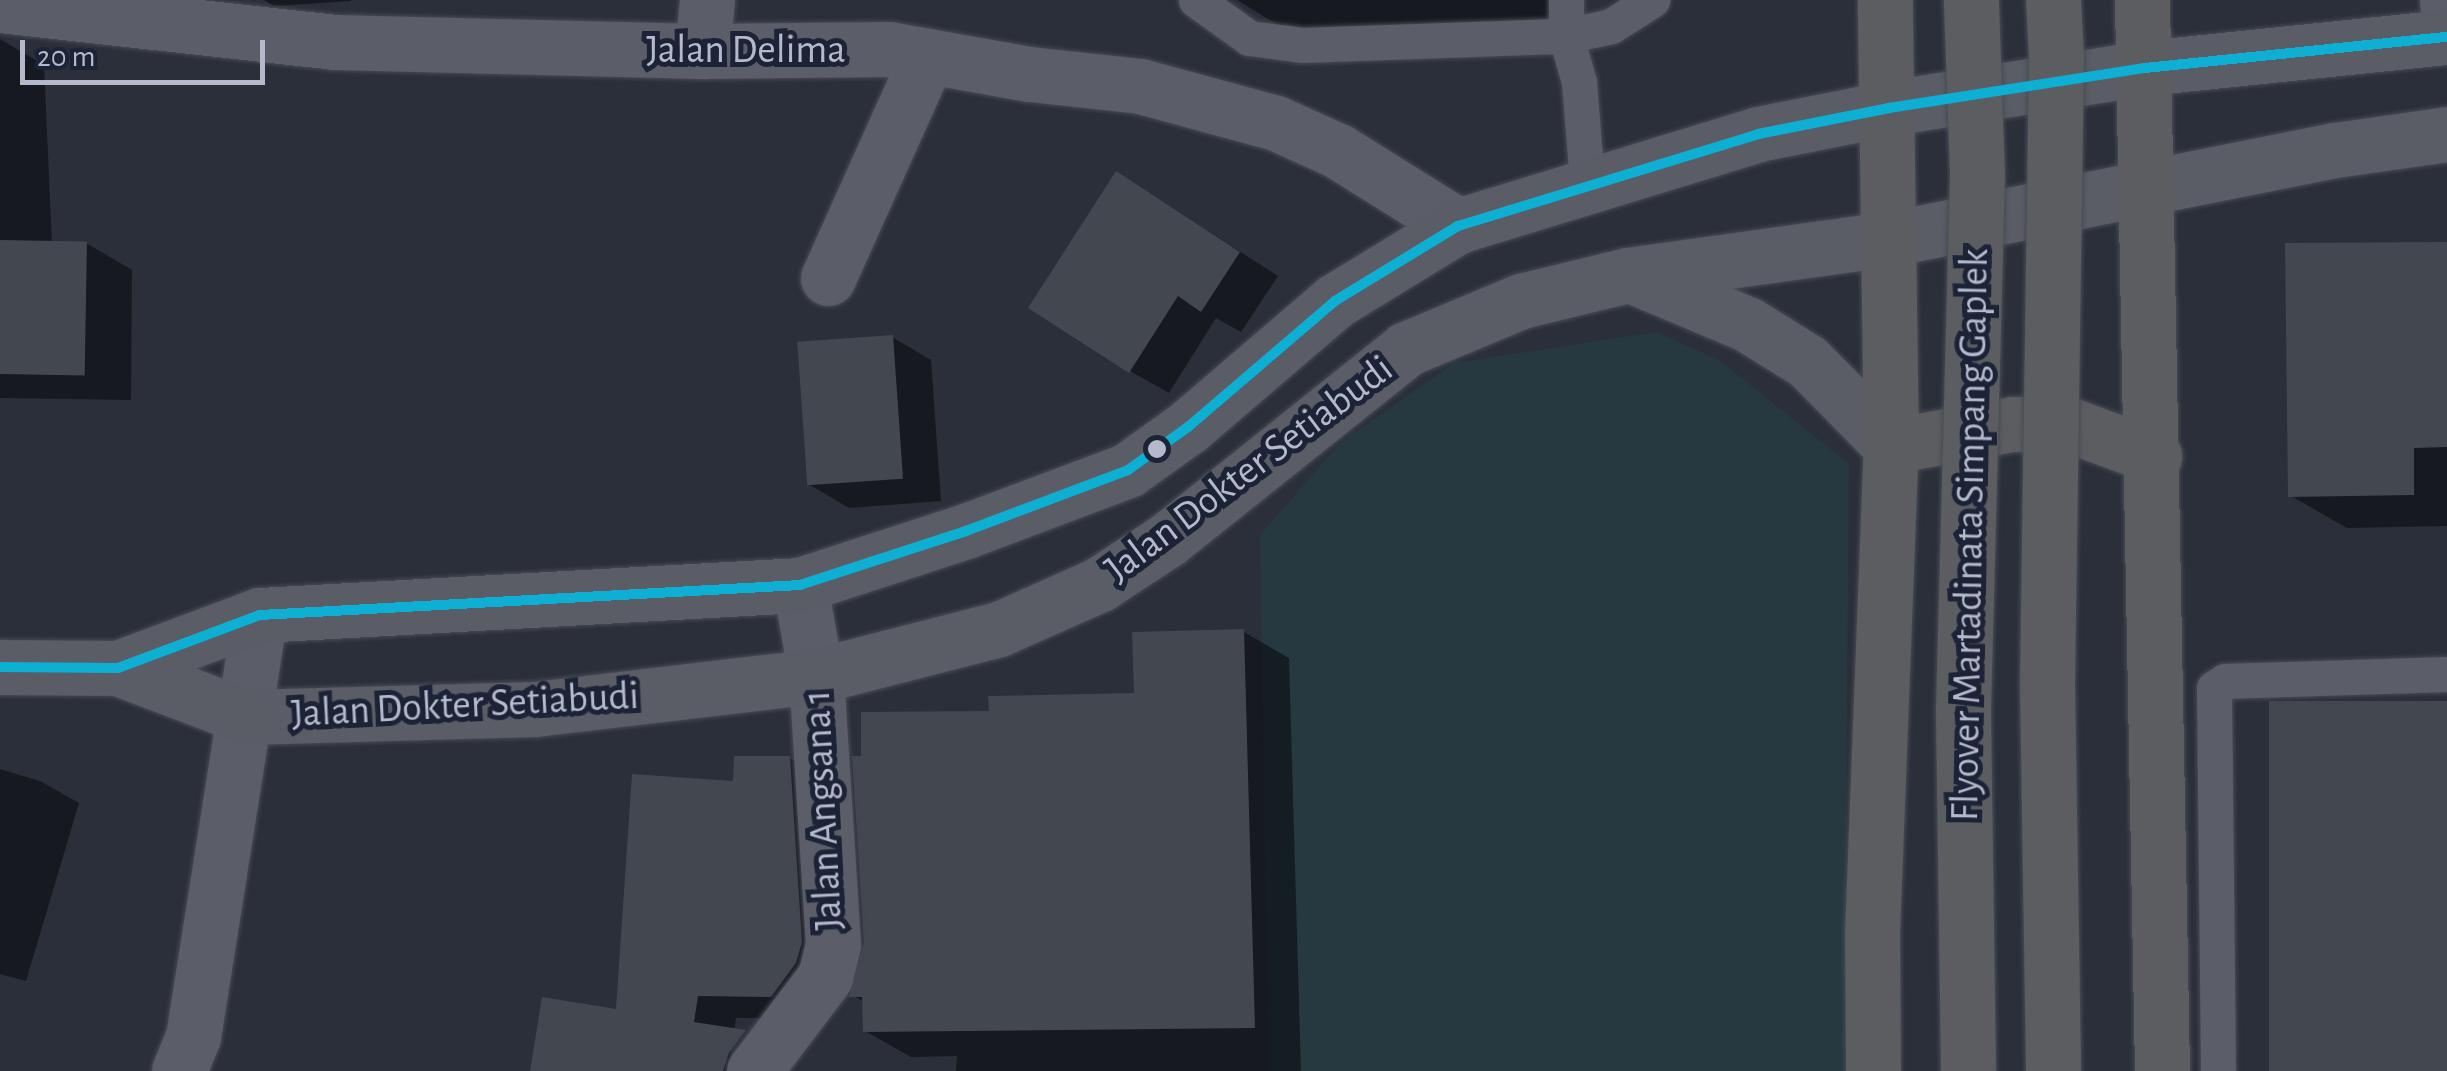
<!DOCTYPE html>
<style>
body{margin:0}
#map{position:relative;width:2447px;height:1071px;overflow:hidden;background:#2a2f3a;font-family:"Alegreya Sans",sans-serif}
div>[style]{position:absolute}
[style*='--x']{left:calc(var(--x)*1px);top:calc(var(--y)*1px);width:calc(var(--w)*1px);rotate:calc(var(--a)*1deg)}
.green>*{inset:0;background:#263941}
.shadow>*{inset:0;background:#0007}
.building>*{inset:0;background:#434750;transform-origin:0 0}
.roads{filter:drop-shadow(0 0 2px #474a53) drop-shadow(0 0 2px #474a53)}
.lane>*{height:35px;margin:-17.5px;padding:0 17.5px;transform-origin:17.5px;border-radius:17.5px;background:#5b5e68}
.street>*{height:55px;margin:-27.5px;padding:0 27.5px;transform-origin:27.5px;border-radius:27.5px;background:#5b5e68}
.secondary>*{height:55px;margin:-27.5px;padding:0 27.5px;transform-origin:27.5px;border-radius:27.5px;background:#5a5c66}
.highway>*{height:55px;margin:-27.5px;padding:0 27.5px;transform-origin:27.5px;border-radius:27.5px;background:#5b5d61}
.bridges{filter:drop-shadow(0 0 2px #474b55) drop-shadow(0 0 2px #474b55)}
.highway-bridge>*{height:55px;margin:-27.5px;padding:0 27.5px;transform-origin:27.5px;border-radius:27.5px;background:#5b5d61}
.bus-1>*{height:10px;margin:-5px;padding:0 5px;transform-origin:5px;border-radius:5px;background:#0dafd3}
.dots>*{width:28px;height:28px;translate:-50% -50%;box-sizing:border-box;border:5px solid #1d2336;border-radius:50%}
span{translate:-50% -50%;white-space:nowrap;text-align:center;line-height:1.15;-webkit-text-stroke:10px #1d2336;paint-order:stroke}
.street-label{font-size:40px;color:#b4bacb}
.scale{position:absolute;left:20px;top:40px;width:245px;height:45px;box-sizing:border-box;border:5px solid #b4bacb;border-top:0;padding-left:12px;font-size:30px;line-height:35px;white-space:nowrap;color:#b4bacb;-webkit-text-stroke:8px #1d2336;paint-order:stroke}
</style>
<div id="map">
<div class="green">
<div style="clip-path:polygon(1656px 332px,1719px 360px,1849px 464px,1844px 1071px,1268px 1071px,1260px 535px,1340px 443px,1454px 363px)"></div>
</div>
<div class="shadow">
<div style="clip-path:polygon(264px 0,351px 0,351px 1px,274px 6px)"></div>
<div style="clip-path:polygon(1237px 0,1559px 0,1560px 48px,1317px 49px)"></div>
<div style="clip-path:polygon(0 39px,44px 65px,52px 243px,86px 243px,132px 270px,131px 400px,0 398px)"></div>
<div style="clip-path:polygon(1155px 197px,1278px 276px,1241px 332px,1216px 318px,1169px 393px,1130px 371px)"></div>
<div style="clip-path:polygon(2447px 244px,2447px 526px,2347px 528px,2291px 496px)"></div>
<div style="clip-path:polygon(892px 337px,931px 360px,941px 501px,849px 508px,810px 485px)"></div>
<div style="clip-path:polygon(1244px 632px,1289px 658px,1301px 1071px,956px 1071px,957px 1056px,911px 1057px,865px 1031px,865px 1002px,852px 995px,991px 713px,1136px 696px)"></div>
<div style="clip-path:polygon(789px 758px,828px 781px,811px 1018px,736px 1018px,728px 1071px,532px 1071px,619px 1012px,736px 783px)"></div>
<div style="clip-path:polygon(0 769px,40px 781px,79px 803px,26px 981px,0 974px)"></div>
</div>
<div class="building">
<div style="clip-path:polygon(1116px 171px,1240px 252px,1201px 312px,1178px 296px,1129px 373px,1028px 308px)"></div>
<div style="left:0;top:240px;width:87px;height:134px;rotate:1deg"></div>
<div style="clip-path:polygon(2447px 242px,2447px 447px,2414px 448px,2414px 495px,2288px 497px,2285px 243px)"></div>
<div style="left:893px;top:335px;width:144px;height:96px;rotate:86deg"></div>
<div style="clip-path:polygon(1244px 629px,1255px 1028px,863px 1032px,862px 997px,849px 997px,864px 943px,852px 756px,861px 756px,861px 712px,989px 711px,988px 696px,1134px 693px,1132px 632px)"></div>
<div style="left:2269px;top:701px;width:178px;height:370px"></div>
<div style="clip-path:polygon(734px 756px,790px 756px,802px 942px,796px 963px,771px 997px,698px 996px,694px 1022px,746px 1030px,729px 1053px,723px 1071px,530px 1071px,542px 997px,616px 1009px,632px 774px,733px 781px)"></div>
</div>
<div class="roads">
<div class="lane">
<div style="--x:1196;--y:0;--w:65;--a:35.6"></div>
<div style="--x:1249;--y:38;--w:53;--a:7.5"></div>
<div style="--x:1302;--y:45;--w:264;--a:-2"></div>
<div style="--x:1566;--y:36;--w:36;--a:-90"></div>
<div style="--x:2437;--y:0;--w:37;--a:85"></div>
<div style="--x:1587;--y:183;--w:101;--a:-94.5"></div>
<div style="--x:1579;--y:82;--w:48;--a:-105.8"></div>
<div style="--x:1566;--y:36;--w:46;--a:-12.5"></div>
<div style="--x:1611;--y:26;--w:49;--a:-32.4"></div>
<div style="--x:2218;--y:1071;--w:383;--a:-90.6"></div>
<div style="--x:2214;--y:688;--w:13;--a:-32"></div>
<div style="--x:2225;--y:681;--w:222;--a:-1.8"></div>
</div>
<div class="street">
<div style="--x:0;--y:5;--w:336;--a:6.3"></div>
<div style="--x:334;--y:42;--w:368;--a:1.4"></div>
<div style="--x:702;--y:51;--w:187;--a:-0.6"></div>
<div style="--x:889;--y:49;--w:143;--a:10.1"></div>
<div style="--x:1030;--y:74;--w:111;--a:6.2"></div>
<div style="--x:1140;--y:86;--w:141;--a:15.2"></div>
<div style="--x:1276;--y:123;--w:68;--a:24.3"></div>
<div style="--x:1338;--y:151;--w:142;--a:32"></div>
<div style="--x:702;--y:51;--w:51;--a:-84.4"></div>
<div style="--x:828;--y:278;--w:243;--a:-65.8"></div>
<div style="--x:179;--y:1071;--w:37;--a:-68"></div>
<div style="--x:193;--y:1037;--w:427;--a:-81"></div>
<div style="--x:754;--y:1071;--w:118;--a:-52.9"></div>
<div style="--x:825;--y:977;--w:33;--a:-76"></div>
<div style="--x:833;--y:945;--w:270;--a:-93.6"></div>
<div style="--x:816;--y:676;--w:92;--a:-100"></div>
</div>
<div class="secondary">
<div style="--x:1630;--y:275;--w:127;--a:22.7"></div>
<div style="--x:1747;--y:324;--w:70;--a:31.7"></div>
<div style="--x:1807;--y:361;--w:120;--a:45.3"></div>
<div style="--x:0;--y:667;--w:118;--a:0.5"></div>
<div style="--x:118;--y:668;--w:152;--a:-20.5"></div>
<div style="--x:260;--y:615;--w:541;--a:-3.18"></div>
<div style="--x:800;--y:585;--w:175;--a:-18"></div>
<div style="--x:966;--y:531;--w:173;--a:-20.6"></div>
<div style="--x:1128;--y:470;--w:74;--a:-35.6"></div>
<div style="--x:1188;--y:427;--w:194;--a:-40.6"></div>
<div style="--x:1335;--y:301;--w:144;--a:-31.4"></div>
<div style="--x:1458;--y:226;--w:314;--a:-17"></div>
<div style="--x:1758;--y:134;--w:134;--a:-11.2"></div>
<div style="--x:1889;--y:108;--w:259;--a:-8.9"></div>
<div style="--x:2145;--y:68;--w:304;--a:-5.9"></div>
<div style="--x:118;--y:668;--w:138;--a:20.8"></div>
<div style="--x:247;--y:717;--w:288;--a:-1.6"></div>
<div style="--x:535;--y:709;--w:283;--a:-6.7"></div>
<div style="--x:816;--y:676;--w:189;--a:-14.4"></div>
<div style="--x:999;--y:629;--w:111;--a:-24"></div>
<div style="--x:1100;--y:584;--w:80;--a:-33.3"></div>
<div style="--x:1167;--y:540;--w:306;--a:-38.6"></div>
<div style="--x:1406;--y:349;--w:125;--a:-22.7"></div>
<div style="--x:1521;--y:301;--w:110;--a:-13.7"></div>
<div style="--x:1628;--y:275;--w:263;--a:-7.9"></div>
<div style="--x:1889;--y:239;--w:455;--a:-11.3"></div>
<div style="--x:2335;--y:150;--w:113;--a:-8.1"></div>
</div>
<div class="highway">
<div style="--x:2142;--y:0;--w:1071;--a:88.93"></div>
<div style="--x:1891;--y:446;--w:123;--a:-10.3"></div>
<div style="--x:2012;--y:424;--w:58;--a:1"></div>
<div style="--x:2070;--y:425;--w:90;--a:20.3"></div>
<div style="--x:1873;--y:1071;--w:138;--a:-90.4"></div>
<div style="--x:1872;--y:933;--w:487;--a:-87.8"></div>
<div style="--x:1891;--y:446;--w:446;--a:-90.8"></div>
</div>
</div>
<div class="bridges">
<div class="highway-bridge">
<div style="--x:2053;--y:0;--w:55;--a:86.9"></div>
<div style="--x:2056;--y:55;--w:629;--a:90.82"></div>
<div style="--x:2047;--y:684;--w:387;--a:89.1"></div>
<div style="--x:1968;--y:1071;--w:361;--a:-90.8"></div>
<div style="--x:1963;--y:710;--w:536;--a:-88.5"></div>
<div style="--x:1977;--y:174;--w:174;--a:-92"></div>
</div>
</div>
<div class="bus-1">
<div style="--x:0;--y:667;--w:118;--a:0.5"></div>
<div style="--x:118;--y:668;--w:152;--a:-20.5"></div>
<div style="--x:260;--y:615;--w:541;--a:-3.18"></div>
<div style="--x:800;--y:585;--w:175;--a:-18"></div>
<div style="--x:966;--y:531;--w:173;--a:-20.6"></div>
<div style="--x:1128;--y:470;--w:74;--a:-35.6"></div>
<div style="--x:1188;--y:427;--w:194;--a:-40.6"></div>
<div style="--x:1335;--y:301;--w:144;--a:-31.4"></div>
<div style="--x:1458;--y:226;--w:314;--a:-17"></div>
<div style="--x:1758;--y:134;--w:134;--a:-11.2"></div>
<div style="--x:1889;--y:108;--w:259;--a:-8.9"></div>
<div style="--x:2145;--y:68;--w:304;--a:-5.9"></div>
</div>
<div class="dots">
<div style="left:1157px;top:449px;background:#b4bacb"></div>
</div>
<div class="street-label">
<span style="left:746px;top:50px">Jalan Delima</span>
<span style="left:1249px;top:469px;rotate:-37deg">Jalan Dokter Setiabudi</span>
<span style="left:1970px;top:535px;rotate:-89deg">Flyover Martadinata Simpang Gaplek</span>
<span style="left:465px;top:705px;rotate:-3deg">Jalan Dokter Setiabudi</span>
<span style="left:823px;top:810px;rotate:-93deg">Jalan Angsana 1</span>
</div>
<div class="scale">20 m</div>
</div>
